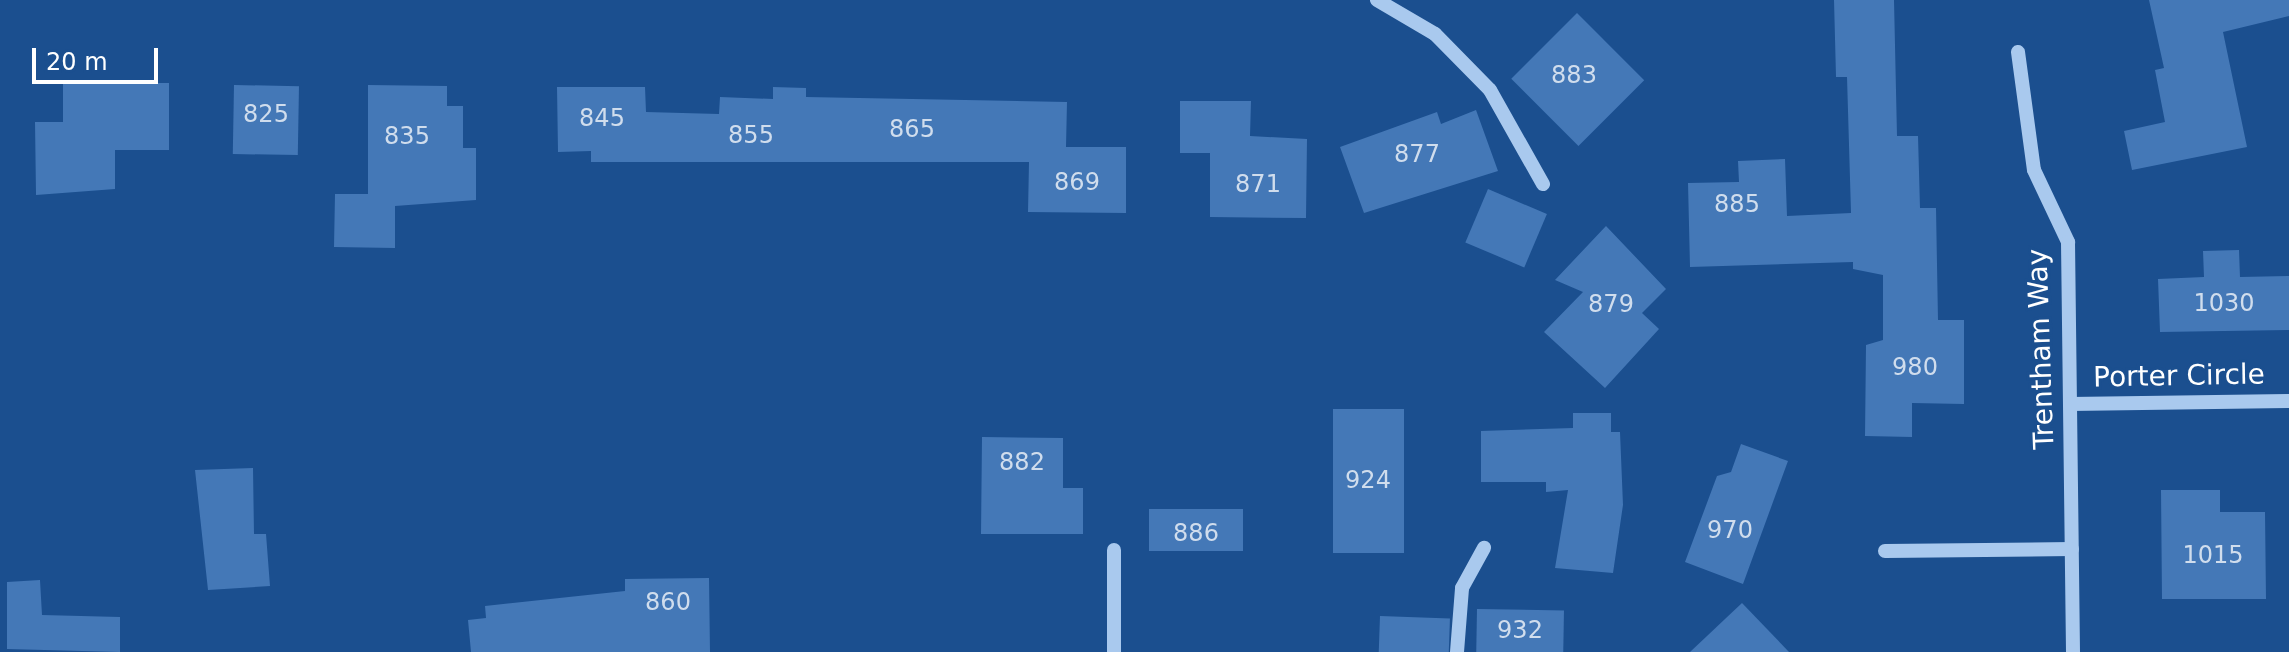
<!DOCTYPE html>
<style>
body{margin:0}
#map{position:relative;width:2289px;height:652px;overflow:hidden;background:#1b4f8f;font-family:"DejaVu Sans",sans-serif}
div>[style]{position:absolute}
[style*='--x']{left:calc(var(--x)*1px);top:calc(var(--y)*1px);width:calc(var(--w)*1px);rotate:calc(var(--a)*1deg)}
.building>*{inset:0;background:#4478b7;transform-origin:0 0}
.minor>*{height:14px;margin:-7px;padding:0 7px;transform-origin:7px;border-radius:7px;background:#a9c9ee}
span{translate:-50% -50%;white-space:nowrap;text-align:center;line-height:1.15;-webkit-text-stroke:6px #1b4f8f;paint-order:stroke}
.number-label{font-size:24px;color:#d0dded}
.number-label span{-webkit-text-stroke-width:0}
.street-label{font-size:28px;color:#fff}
.scale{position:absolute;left:32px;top:48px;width:126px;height:36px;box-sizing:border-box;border:4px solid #fff;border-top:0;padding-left:10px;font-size:24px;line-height:28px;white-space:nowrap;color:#fff;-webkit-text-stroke:6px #1b4f8f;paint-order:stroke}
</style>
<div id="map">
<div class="building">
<div style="clip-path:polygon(1834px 0,1894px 0,1897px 136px,1918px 136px,1920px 208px,1936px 208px,1938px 320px,1964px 320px,1964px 404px,1912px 403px,1912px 437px,1865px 436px,1866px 345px,1883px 340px,1883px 275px,1853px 269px,1853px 262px,1690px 267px,1688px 183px,1739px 182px,1738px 161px,1785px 159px,1787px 216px,1851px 213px,1847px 77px,1836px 77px)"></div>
<div style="clip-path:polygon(2149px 0,2289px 0,2289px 16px,2223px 32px,2247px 147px,2132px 170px,2124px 131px,2165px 122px,2155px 70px,2164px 68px)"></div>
<div style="left:1577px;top:13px;width:95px;height:93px;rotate:45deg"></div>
<div style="clip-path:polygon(63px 83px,169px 83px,169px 150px,115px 150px,115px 189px,36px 195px,35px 122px,63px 122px)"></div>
<div style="left:234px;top:85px;width:65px;height:69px;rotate:1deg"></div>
<div style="clip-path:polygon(368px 85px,447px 86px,447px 106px,463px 106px,463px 148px,476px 148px,476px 200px,395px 206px,395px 248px,334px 247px,335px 194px,368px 194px)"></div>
<div style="clip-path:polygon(557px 87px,645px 87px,646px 112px,719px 114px,720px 97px,773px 99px,773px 87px,806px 88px,806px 97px,1067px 102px,1066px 147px,1126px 147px,1126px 213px,1028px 212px,1029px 162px,591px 162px,591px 151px,558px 152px)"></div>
<div style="clip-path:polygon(1180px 101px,1251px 101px,1250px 136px,1307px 139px,1306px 218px,1210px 217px,1210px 153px,1180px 153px)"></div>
<div style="clip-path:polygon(1476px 110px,1498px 171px,1364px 213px,1340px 147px,1437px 112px,1441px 124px)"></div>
<div style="left:1488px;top:189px;width:64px;height:58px;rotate:23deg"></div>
<div style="clip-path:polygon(1606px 226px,1666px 289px,1642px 313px,1659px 329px,1605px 388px,1544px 332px,1583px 292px,1555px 280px)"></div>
<div style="clip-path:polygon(2239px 250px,2240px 277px,2289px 276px,2289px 330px,2160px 332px,2158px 279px,2204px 277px,2203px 251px)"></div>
<div style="left:1333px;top:409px;width:71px;height:144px"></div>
<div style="clip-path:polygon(1573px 413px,1611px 413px,1611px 432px,1620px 432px,1623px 505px,1613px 573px,1555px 568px,1568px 490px,1546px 492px,1546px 482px,1481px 482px,1481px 431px,1573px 428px)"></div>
<div style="clip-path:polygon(982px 437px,1063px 438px,1063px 488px,1083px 488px,1083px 534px,981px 534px)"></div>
<div style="clip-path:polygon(1741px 444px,1788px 461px,1743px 584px,1685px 562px,1717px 476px,1731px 472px)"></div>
<div style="clip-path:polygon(253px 468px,254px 534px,266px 534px,270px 586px,208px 590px,195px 470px)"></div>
<div style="clip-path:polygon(2161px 490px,2220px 490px,2220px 512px,2265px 512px,2266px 599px,2162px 599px)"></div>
<div style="left:1149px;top:509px;width:94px;height:42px"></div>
<div style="clip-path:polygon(709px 578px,710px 652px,471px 652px,468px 620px,486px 618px,485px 606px,625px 591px,625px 579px)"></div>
<div style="clip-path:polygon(40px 580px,42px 615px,120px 617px,120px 652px,7px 649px,7px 582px)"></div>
<div style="clip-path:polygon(1742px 603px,1789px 652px,1690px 652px)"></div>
<div style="left:1477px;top:609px;width:87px;height:44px;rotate:1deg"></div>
<div style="left:1380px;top:616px;width:70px;height:36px;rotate:2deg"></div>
</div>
<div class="minor">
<div style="--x:1377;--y:0;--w:67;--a:30.4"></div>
<div style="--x:1435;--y:34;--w:78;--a:45.5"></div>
<div style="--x:1490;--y:90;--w:108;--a:60.6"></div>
<div style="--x:2018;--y:52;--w:119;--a:82.3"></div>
<div style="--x:2034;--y:170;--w:80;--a:64.7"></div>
<div style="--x:2068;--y:242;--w:410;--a:89.3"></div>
<div style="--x:2070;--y:404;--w:219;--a:-0.8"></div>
<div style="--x:1114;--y:550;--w:102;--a:90"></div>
<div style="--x:1885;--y:551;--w:187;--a:-0.6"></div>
<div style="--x:1457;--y:652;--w:64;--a:-85.5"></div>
<div style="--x:1462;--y:588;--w:46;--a:-61.2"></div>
</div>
<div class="number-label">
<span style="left:1574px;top:76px">883</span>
<span style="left:266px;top:115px">825</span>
<span style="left:602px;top:119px">845</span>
<span style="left:912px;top:130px">865</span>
<span style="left:751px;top:136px">855</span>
<span style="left:407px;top:137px">835</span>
<span style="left:1417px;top:155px">877</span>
<span style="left:1077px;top:183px">869</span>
<span style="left:1258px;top:185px">871</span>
<span style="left:1737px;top:205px">885</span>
<span style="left:2224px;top:304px">1030</span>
<span style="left:1611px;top:305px">879</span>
<span style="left:1915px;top:368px">980</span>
<span style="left:1022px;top:463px">882</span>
<span style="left:1368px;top:481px">924</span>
<span style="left:1730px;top:531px">970</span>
<span style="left:1196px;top:534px">886</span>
<span style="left:2213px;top:556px">1015</span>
<span style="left:668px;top:603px">860</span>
<span style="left:1520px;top:631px">932</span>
</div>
<div class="street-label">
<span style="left:2041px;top:349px;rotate:-92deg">Trentham Way</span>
<span style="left:2179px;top:376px;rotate:-1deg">Porter Circle</span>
</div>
<div class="scale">20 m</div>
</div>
